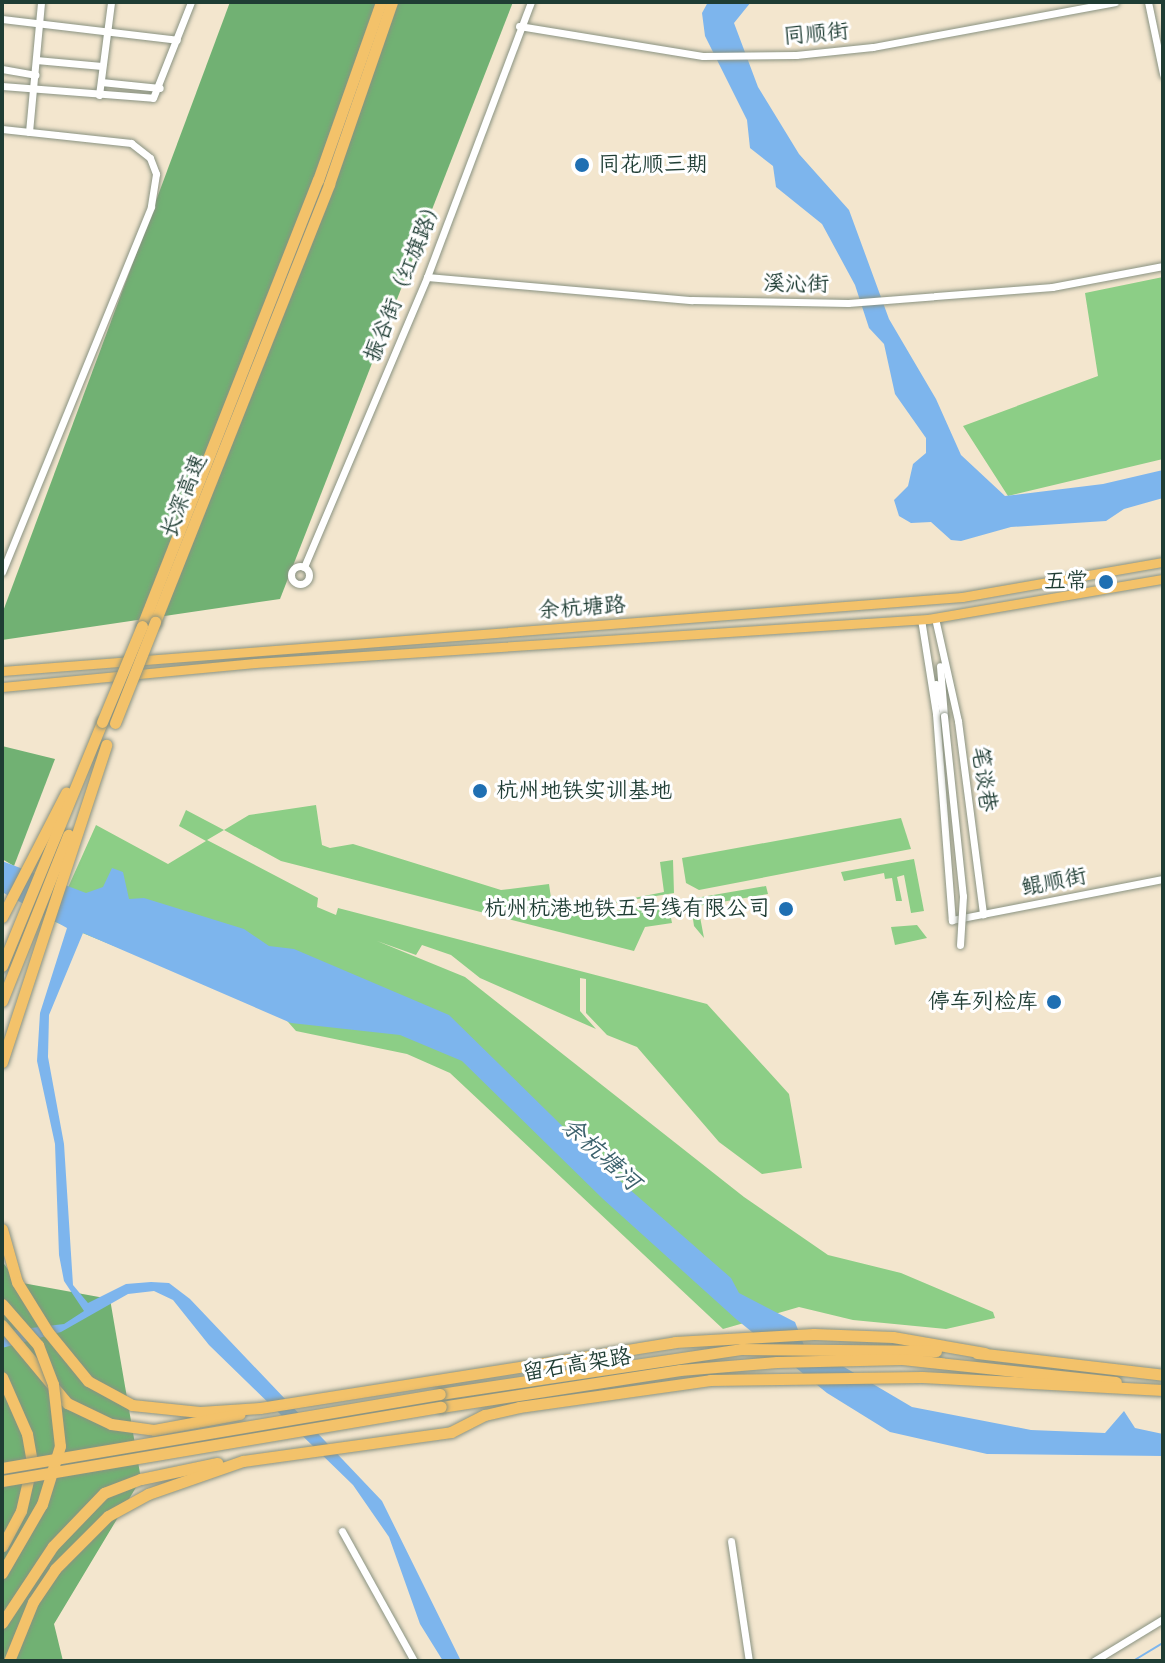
<!DOCTYPE html>
<meta charset="utf-8">
<style>
body{margin:0}
#map{position:relative;width:1165px;height:1663px;overflow:hidden;background:#f3e6ce;font-family:Pangolin,"LXGW WenKai TC",sans-serif}
div>[style]{position:absolute}
[style*='--x']{left:calc(var(--x)*1px);top:calc(var(--y)*1px);width:calc(var(--w)*1px);rotate:calc(var(--a)*1deg)}
.green>*{inset:0;background:#8cce86}
.forest>*{inset:0;background:#71b173}
.water>*{inset:0;background:#7db5ed}
.stream>*{height:2px;margin:-1px;padding:0 1px;transform-origin:1px;border-radius:1px;background:#7db5ed}
.roads{filter:drop-shadow(0 0 2px #899281) drop-shadow(0 0 2px #899281)}
.minor>*{height:7px;margin:-3.5px;padding:0 3.5px;transform-origin:3.5px;border-radius:3.5px;background:#fff}
.minor>.ring{margin:-3.5px;padding:0;box-sizing:content-box;background:none;border:7px solid #fff;border-radius:50%}
.major>*{height:9px;margin:-4.5px;padding:0 4.5px;transform-origin:4.5px;border-radius:4.5px;background:#f3c26a}
.highway>*{height:11px;margin:-5.5px;padding:0 5.5px;transform-origin:5.5px;border-radius:5.5px;background:#f3c26a}
.bridges{filter:drop-shadow(0 0 2px #899281) drop-shadow(0 0 2px #899281)}
.minor-bridge>*{height:7px;margin:-3.5px;padding:0 3.5px;transform-origin:3.5px;border-radius:3.5px;background:#fff}
.highway-bridge>*{height:11px;margin:-5.5px;padding:0 5.5px;transform-origin:5.5px;border-radius:5.5px;background:#f3c26a}
.dots>*{width:22px;height:22px;translate:-50% -50%;box-sizing:border-box;border:4px solid #fff;border-radius:50%}
span{translate:-50% -50%;white-space:nowrap;text-align:center;line-height:1.15;-webkit-text-stroke:6px #fff;paint-order:stroke}
.street-label{font-size:22px;color:#1f3d34}
.poi-label{font-size:22px;color:#1f3d34}
.left{translate:0 -50%;text-align:left}
.right{translate:-100% -50%;text-align:right}
.water-label{font-size:24px;color:#3b616c;font-style:italic}
.frame{position:absolute;inset:0;border:4px solid #1f3d34;pointer-events:none}
</style>
<div id="map">
<div class="green">
<div style="clip-path:polygon(1163px 277px,1163px 459px,1008px 496px,963px 426px,1098px 376px,1085px 293px)"></div>
<div style="clip-path:polygon(316px 805px,322px 845px,330px 848px,353px 844px,501px 890px,549px 884px,552px 905px,572px 902px,579px 917px,668px 903px,672px 923px,645px 927px,634px 951px,281px 861px,224px 830px,207px 840px,318px 898px,317px 907px,336px 915px,338px 908px,707px 1004px,789px 1094px,802px 1168px,762px 1174px,719px 1142px,637px 1047px,607px 1035px,586px 1013px,586px 979px,580px 978px,580px 1011px,596px 1029px,480px 978px,451px 955px,422px 945px,416px 955px,377px 941px,465px 977px,744px 1197px,828px 1255px,901px 1273px,993px 1312px,995px 1318px,946px 1329px,853px 1320px,799px 1307px,723px 1329px,450px 1073px,407px 1054px,296px 1031px,281px 1014px,53px 921px,96px 825px,168px 864px,206px 841px,179px 826px,186px 810px,224px 830px,249px 815px)"></div>
<div style="clip-path:polygon(901px 818px,911px 849px,699px 890px,686px 883px,682px 858px)"></div>
<div style="clip-path:polygon(914px 859px,924px 911px,911px 913px,904px 875px,897px 877px,902px 901px,896px 901px,892px 878px,885px 879px,884px 873px,844px 881px,841px 872px)"></div>
<div style="clip-path:polygon(673px 860px,674px 893px,584px 908px,664px 892px,660px 862px)"></div>
<div style="clip-path:polygon(766px 886px,768px 894px,698px 906px,704px 938px,694px 926px,690px 899px)"></div>
<div style="clip-path:polygon(917px 925px,927px 938px,895px 945px,891px 927px)"></div>
</div>
<div class="forest">
<div style="clip-path:polygon(230px 2px,513px 2px,280px 599px,2px 640px,2px 614px)"></div>
<div style="clip-path:polygon(2px 746px,55px 759px,14px 866px,2px 859px)"></div>
<div style="clip-path:polygon(2px 1261px,17px 1282px,110px 1299px,141px 1479px,54px 1624px,63px 1661px,2px 1661px)"></div>
</div>
<div class="water">
<div style="clip-path:polygon(708px 2px,751px 2px,734px 23px,758px 87px,799px 154px,849px 210px,889px 319px,936px 399px,961px 455px,1005px 496px,1103px 484px,1163px 470px,1163px 498px,1124px 509px,1106px 521px,1011px 527px,961px 541px,951px 540px,931px 522px,911px 523px,899px 516px,894px 500px,908px 486px,913px 464px,926px 453px,926px 438px,895px 394px,884px 344px,869px 328px,855px 285px,822px 224px,776px 187px,773px 166px,750px 148px,747px 120px,705px 36px,702px 13px)"></div>
<div style="clip-path:polygon(2px 861px,86px 893px,103px 887px,112px 868px,123px 872px,129px 899px,144px 898px,244px 929px,269px 946px,294px 949px,449px 1015px,604px 1167px,731px 1278px,739px 1293px,795px 1322px,807px 1353px,821px 1364px,839px 1364px,912px 1407px,1031px 1430px,1105px 1433px,1124px 1411px,1135px 1428px,1163px 1434px,1163px 1456px,987px 1454px,890px 1432px,827px 1393px,736px 1319px,603px 1199px,462px 1061px,400px 1035px,291px 1023px,83px 933px,49px 1015px,48px 1057px,64px 1144px,73px 1285px,88px 1303px,126px 1284px,151px 1282px,169px 1283px,190px 1299px,382px 1501px,461px 1661px,443px 1661px,420px 1624px,389px 1537px,353px 1485px,209px 1345px,173px 1300px,154px 1291px,128px 1294px,61px 1332px,2px 1348px,2px 1338px,15px 1330px,64px 1324px,84px 1311px,64px 1281px,59px 1255px,55px 1144px,37px 1061px,40px 1013px,67px 928px,2px 892px)"></div>
</div>
<div class="stream">
<div style="--x:1133;--y:1661;--w:35;--a:-31"></div>
</div>
<div class="roads">
<div class="minor">
<div style="--x:1148;--y:2;--w:74;--a:78.2"></div>
<div style="--x:2;--y:19;--w:176;--a:6.8"></div>
<div style="--x:519;--y:26;--w:186;--a:9.3"></div>
<div style="--x:703;--y:56;--w:93;--a:-0.6"></div>
<div style="--x:796;--y:55;--w:77;--a:-5.9"></div>
<div style="--x:873;--y:47;--w:246;--a:-10.5"></div>
<div style="--x:36;--y:60;--w:66;--a:5.2"></div>
<div style="--x:2;--y:69;--w:34;--a:10"></div>
<div style="--x:101;--y:82;--w:59;--a:5.8"></div>
<div style="--x:2;--y:86;--w:151;--a:4.5"></div>
<div style="--x:153;--y:98;--w:103;--a:-68.4"></div>
<div style="--x:99;--y:95;--w:94;--a:-82.6"></div>
<div style="--x:2;--y:129;--w:130;--a:6.2"></div>
<div style="--x:131;--y:143;--w:24;--a:38"></div>
<div style="--x:150;--y:158;--w:17;--a:69"></div>
<div style="--x:156;--y:174;--w:33;--a:99"></div>
<div style="--x:151;--y:207;--w:394;--a:112.2"></div>
<div style="--x:29;--y:132;--w:131;--a:-84.7"></div>
<div style="--x:427;--y:277;--w:266;--a:5"></div>
<div style="--x:692;--y:300;--w:156;--a:1.1"></div>
<div style="--x:848;--y:303;--w:205;--a:-4.5"></div>
<div style="--x:1052;--y:287;--w:113;--a:-10.7"></div>
<div class="ring" style="left:291px;top:566px;width:11px;height:11px"></div>
<div style="--x:304;--y:567;--w:315;--a:-67"></div>
<div style="--x:427;--y:277;--w:294;--a:-69.3"></div>
<div style="--x:935;--y:618;--w:106;--a:77.4"></div>
<div style="--x:958;--y:721;--w:195;--a:82.6"></div>
<div style="--x:921;--y:619;--w:96;--a:81"></div>
<div style="--x:936;--y:714;--w:207;--a:85.6"></div>
<div style="--x:952;--y:920;--w:215;--a:-11"></div>
<div style="--x:936;--y:684;--w:33;--a:76"></div>
<div style="--x:944;--y:716;--w:50;--a:-94.6"></div>
<div style="--x:342;--y:1531;--w:149;--a:61"></div>
<div style="--x:731;--y:1541;--w:121;--a:81.5"></div>
<div style="--x:1094;--y:1661;--w:81;--a:-31.3"></div>
</div>
<div class="major">
<div style="--x:2;--y:671;--w:963;--a:-4.41"></div>
<div style="--x:962;--y:597;--w:204;--a:-9.9"></div>
<div style="--x:2;--y:687;--w:254;--a:-5.4"></div>
<div style="--x:255;--y:663;--w:674;--a:-3.74"></div>
<div style="--x:928;--y:619;--w:238;--a:-9.7"></div>
</div>
<div class="highway">
<div style="--x:155;--y:622;--w:471;--a:-68.3"></div>
<div style="--x:329;--y:184;--w:193;--a:-70.9"></div>
<div style="--x:142;--y:626;--w:479;--a:-68.5"></div>
<div style="--x:318;--y:180;--w:189;--a:-70.5"></div>
<div style="--x:2;--y:917;--w:140;--a:-62.7"></div>
<div style="--x:2;--y:966;--w:264;--a:-67.7"></div>
<div style="--x:2;--y:1001;--w:179;--a:-68.3"></div>
<div style="--x:2;--y:1062;--w:334;--a:-71.8"></div>
<div style="--x:2;--y:1229;--w:55;--a:74.2"></div>
<div style="--x:17;--y:1282;--w:59;--a:58.2"></div>
<div style="--x:48;--y:1332;--w:63;--a:50.8"></div>
<div style="--x:88;--y:1381;--w:50;--a:28.6"></div>
<div style="--x:132;--y:1405;--w:68;--a:5.9"></div>
<div style="--x:200;--y:1412;--w:60;--a:-3.8"></div>
<div style="--x:260;--y:1408;--w:420;--a:-9"></div>
<div style="--x:675;--y:1342;--w:139;--a:-3.3"></div>
<div style="--x:814;--y:1334;--w:79;--a:2.2"></div>
<div style="--x:893;--y:1337;--w:93;--a:9.9"></div>
<div style="--x:2;--y:1325;--w:102;--a:50.2"></div>
<div style="--x:67;--y:1403;--w:49;--a:25.5"></div>
<div style="--x:111;--y:1424;--w:43;--a:7.9"></div>
<div style="--x:154;--y:1430;--w:87;--a:-10.5"></div>
<div style="--x:977;--y:1353;--w:187;--a:6.7"></div>
<div style="--x:2;--y:1377;--w:62;--a:66.3"></div>
<div style="--x:27;--y:1434;--w:29;--a:80"></div>
<div style="--x:32;--y:1463;--w:49;--a:102.9"></div>
<div style="--x:21;--y:1511;--w:40;--a:118"></div>
<div style="--x:440;--y:1394;--w:304;--a:-8.5"></div>
<div style="--x:741;--y:1349;--w:195;--a:0.6"></div>
<div style="--x:441;--y:1407;--w:242;--a:-8.8"></div>
<div style="--x:680;--y:1370;--w:97;--a:-4.7"></div>
<div style="--x:777;--y:1362;--w:125;--a:-1.4"></div>
<div style="--x:902;--y:1359;--w:215;--a:6.1"></div>
<div style="--x:2;--y:1623;--w:92;--a:-56.5"></div>
<div style="--x:53;--y:1546;--w:74;--a:-46.1"></div>
<div style="--x:104;--y:1493;--w:40;--a:-21"></div>
<div style="--x:141;--y:1479;--w:78;--a:-11.9"></div>
<div style="--x:9;--y:1661;--w:64;--a:-67.9"></div>
<div style="--x:33;--y:1602;--w:40;--a:-56"></div>
<div style="--x:55;--y:1569;--w:75;--a:-45"></div>
<div style="--x:108;--y:1516;--w:46;--a:-28.8"></div>
<div style="--x:148;--y:1494;--w:101;--a:-19.2"></div>
<div style="--x:243;--y:1461;--w:210;--a:-7.9"></div>
<div style="--x:451;--y:1432;--w:38;--a:-27"></div>
<div style="--x:485;--y:1415;--w:35;--a:-13"></div>
<div style="--x:519;--y:1407;--w:193;--a:-8"></div>
<div style="--x:710;--y:1380;--w:212;--a:-0.8"></div>
<div style="--x:922;--y:1377;--w:241;--a:3.1"></div>
</div>
</div>
<div class="bridges">
<div class="minor-bridge">
<div style="--x:944;--y:716;--w:181;--a:84"></div>
<div style="--x:963;--y:896;--w:49;--a:93.5"></div>
</div>
<div class="highway-bridge">
<div style="--x:102;--y:722;--w:104;--a:-67.4"></div>
<div style="--x:115;--y:723;--w:109;--a:-68.4"></div>
<div style="--x:2;--y:1304;--w:55;--a:48.7"></div>
<div style="--x:38;--y:1345;--w:42;--a:69"></div>
<div style="--x:53;--y:1384;--w:62;--a:83.6"></div>
<div style="--x:60;--y:1446;--w:61;--a:107.2"></div>
<div style="--x:42;--y:1504;--w:80;--a:120.1"></div>
<div style="--x:2;--y:1468;--w:444;--a:-9.6"></div>
<div style="--x:2;--y:1481;--w:445;--a:-9.6"></div>
</div>
</div>
<div class="dots">
<div style="left:582px;top:165px;background:#1f6fb2"></div>
<div style="left:1106px;top:582px;background:#1f6fb2"></div>
<div style="left:480px;top:791px;background:#1f6fb2"></div>
<div style="left:786px;top:909px;background:#1f6fb2"></div>
<div style="left:1054px;top:1002px;background:#1f6fb2"></div>
</div>
<div class="street-label">
<span style="left:816px;top:34px;rotate:-5deg">同顺街</span>
<span style="left:404px;top:279px;rotate:-68deg">振谷街（红旗路）</span>
<span style="left:796px;top:284px;rotate:1deg">溪沁街</span>
<span style="left:184px;top:496px;rotate:-68deg">长深高速</span>
<span style="left:582px;top:608px;rotate:-4deg">余杭塘路</span>
<span style="left:984px;top:779px;rotate:82deg">笔谈巷</span>
<span style="left:1054px;top:882px;rotate:-11deg">鲲顺街</span>
<span style="left:577px;top:1365px;rotate:-9deg">留石高架路</span>
</div>
<div class="poi-label">
<span class="left" style="left:598px;top:165px">同花顺三期</span>
<span class="right" style="left:1088px;top:582px">五常</span>
<span class="left" style="left:496px;top:791px">杭州地铁实训基地</span>
<span class="right" style="left:770px;top:909px">杭州杭港地铁五号线有限公司</span>
<span class="right" style="left:1038px;top:1002px">停车列检库</span>
</div>
<div class="water-label">
<span style="left:601px;top:1154px;rotate:42deg">余杭塘河</span>
</div>
<div class="frame"></div>
</div>
